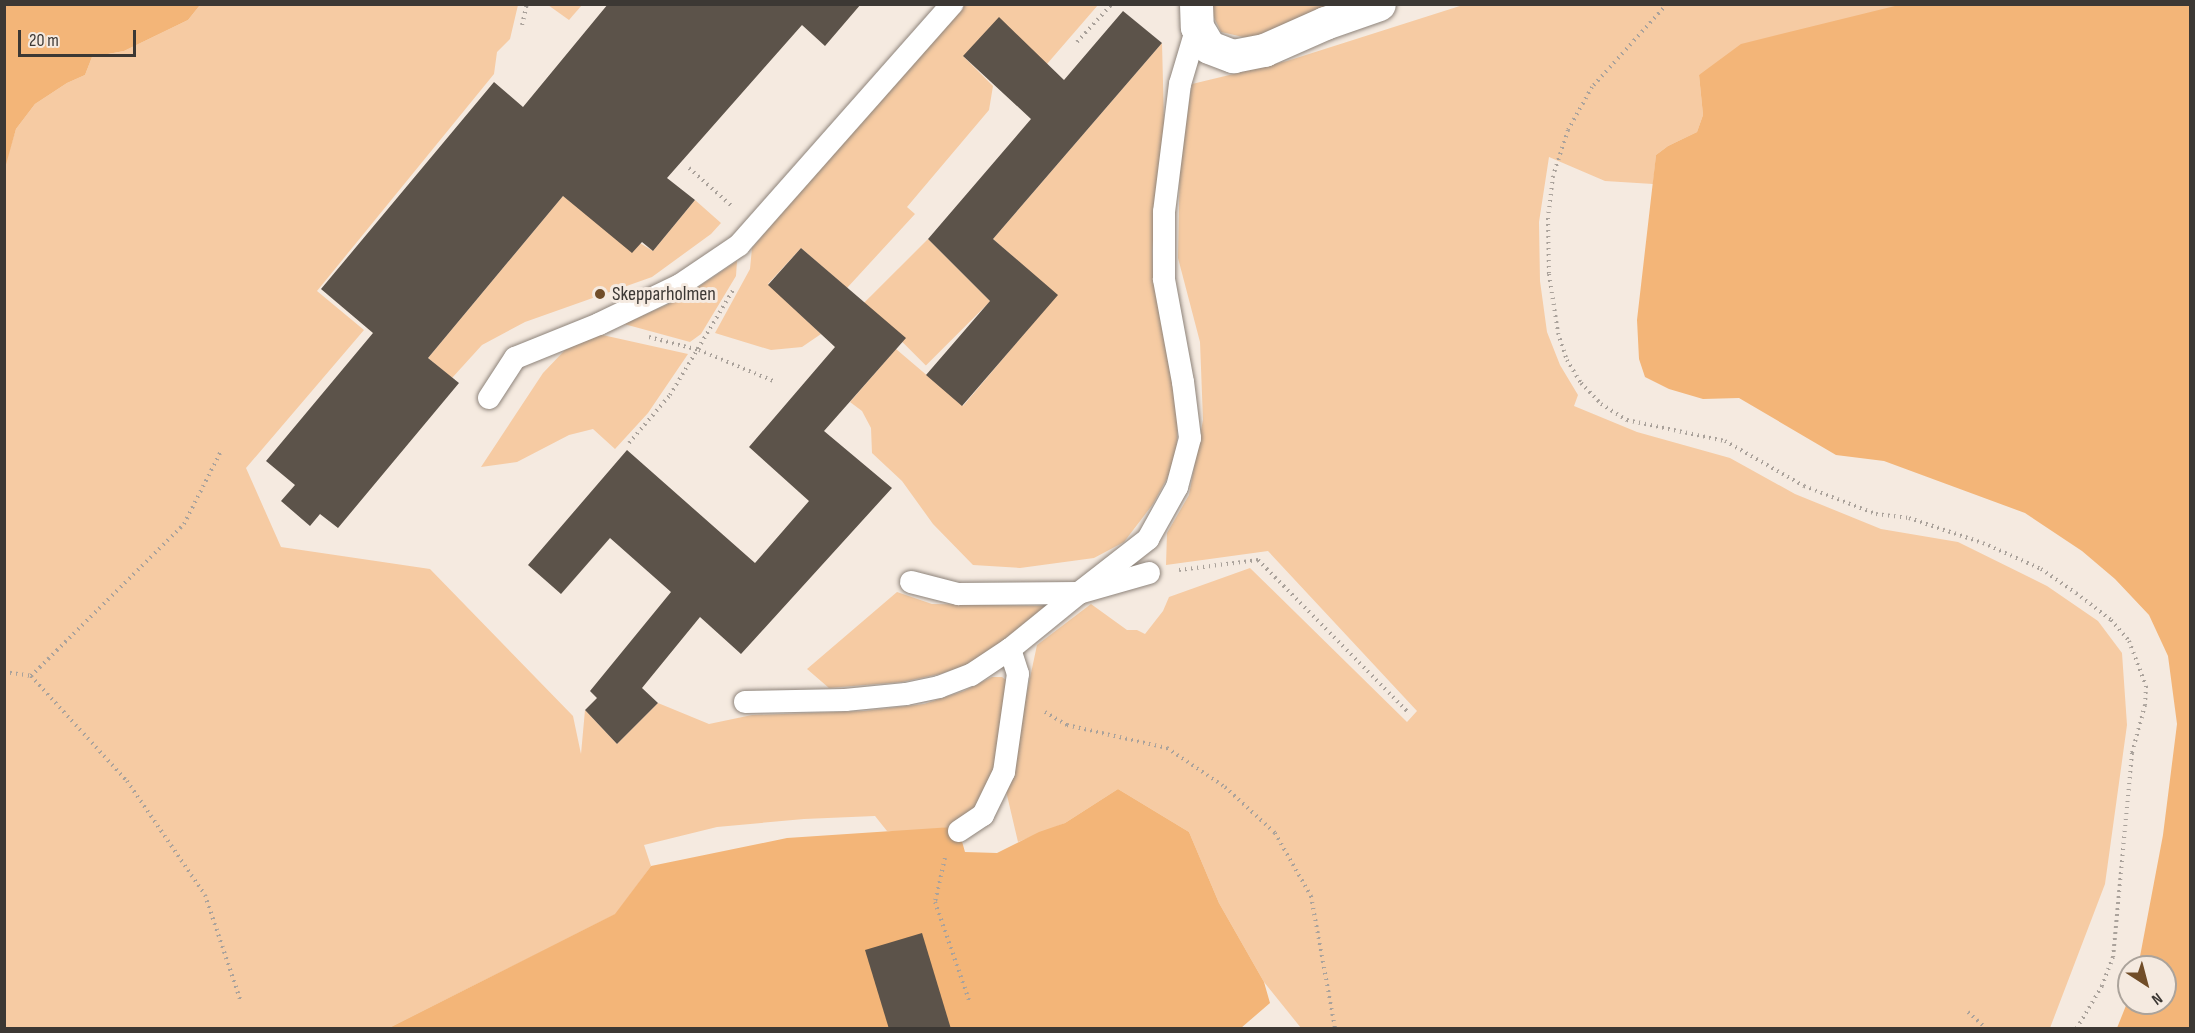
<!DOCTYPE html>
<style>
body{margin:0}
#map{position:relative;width:2195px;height:1033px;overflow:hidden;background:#f5eae0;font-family:"Sofia Sans Condensed",sans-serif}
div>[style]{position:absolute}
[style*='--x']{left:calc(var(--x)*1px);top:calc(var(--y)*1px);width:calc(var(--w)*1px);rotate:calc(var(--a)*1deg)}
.green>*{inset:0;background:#f6cba3;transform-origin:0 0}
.water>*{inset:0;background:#f3b578}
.building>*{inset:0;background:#5c534a}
.path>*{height:4px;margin-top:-2px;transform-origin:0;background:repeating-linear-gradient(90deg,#aaa29b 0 1.5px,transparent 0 6px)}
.roads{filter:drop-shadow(0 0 2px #8d837a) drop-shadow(0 0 2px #8d837a)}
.service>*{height:22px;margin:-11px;padding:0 11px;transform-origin:11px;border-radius:11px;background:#fff}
.minor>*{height:33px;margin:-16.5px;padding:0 16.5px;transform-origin:16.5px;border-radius:16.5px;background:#fff}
.dots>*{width:16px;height:16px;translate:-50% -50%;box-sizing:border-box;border:3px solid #f5eae0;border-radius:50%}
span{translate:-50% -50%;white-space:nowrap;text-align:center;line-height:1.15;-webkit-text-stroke:6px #f5eae0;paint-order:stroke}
.poi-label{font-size:20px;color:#3c3834}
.left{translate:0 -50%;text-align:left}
.frame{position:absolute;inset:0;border:6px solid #3c3834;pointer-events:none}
.north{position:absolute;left:2117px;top:955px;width:60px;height:60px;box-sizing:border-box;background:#f5eae0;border:2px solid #aba39b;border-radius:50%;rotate:144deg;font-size:16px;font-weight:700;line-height:24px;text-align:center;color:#3c3834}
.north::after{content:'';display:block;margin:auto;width:21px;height:27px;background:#714d28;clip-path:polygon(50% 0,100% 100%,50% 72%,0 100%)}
.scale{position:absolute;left:18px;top:30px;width:118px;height:27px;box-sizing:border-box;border:3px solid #3c3834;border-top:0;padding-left:8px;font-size:18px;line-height:21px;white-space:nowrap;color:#3c3834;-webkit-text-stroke:4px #f5eae0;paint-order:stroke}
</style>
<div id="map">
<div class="green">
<div style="clip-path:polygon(200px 5px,518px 5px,510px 39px,497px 52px,494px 74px,317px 291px,364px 330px,246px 468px,281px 547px,430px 569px,573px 716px,581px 754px,585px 710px,617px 744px,658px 703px,709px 724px,752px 715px,864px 711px,924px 704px,964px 691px,992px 677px,1002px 677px,1011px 684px,996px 768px,978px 815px,952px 827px,915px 831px,887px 831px,875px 816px,804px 819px,717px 827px,644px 845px,651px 866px,616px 914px,389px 1028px,5px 1028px,4px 168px,16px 129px,35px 104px,67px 83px,85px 75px,92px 57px,124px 51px,188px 20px)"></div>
<div style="clip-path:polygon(548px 5px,582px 5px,569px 20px)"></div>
<div style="clip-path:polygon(961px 5px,1098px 5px,1047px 64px,963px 56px,993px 86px,989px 110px,907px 207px,915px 214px,847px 288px,801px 248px,768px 284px,821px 334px,802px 347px,771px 350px,715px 333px,750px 269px,752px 248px)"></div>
<div style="clip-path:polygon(1208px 5px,1352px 5px,1252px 39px,1221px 32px)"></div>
<div style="clip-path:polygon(1463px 5px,1926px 5px,1699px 75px,1703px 115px,1697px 132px,1668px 146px,1656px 155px,1653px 184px,1605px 181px,1549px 157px,1539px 222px,1540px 281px,1547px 332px,1560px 365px,1578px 395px,1574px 406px,1637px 432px,1730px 458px,1795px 494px,1881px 529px,1958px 542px,2047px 586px,2098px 621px,2122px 653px,2127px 725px,2105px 884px,2050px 1028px,1301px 1028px,1264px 982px,1219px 903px,1189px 832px,1118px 789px,1065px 823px,1018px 842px,1006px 791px,1037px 645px,1091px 604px,1127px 630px,1137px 630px,1145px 634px,1163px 611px,1169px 597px,1250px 568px,1407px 722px,1417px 711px,1268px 551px,1166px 565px,1167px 533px,1189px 495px,1203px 420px,1200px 342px,1178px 258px,1180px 156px,1192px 84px,1287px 61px)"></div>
<div style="clip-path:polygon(1162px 43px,1164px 122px,1152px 251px,1153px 276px,1178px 417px,1176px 462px,1153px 504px,1124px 542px,1094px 558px,1020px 568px,973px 565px,933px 524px,902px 481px,872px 453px,871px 428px,862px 411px,850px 402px,896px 349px,963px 406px,1057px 295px,993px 239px)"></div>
<div style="clip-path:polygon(563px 196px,653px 251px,695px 200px,721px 223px,711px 234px,652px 277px,525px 322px,482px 345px,452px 378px,428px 358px)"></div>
<div style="left:928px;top:239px;width:88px;height:91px;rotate:45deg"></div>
<div style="clip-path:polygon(737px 261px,736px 276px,701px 334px,690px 342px,624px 324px,682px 298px)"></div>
<div style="clip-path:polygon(598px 334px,688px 354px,648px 413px,615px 449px,593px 429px,569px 435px,517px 462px,481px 467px,543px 373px,565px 350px)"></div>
<div style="clip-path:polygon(897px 592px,932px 604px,1050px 606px,972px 663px,940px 674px,902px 682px,829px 688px,807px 669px)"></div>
</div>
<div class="water">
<div style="clip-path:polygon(5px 4px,200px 4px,200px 5px,188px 20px,124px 51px,92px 57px,85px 75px,67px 83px,35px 104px,16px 129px,5px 168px)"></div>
<div style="clip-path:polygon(1899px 5px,2190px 5px,2190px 1028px,2117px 1028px,2129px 998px,2129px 1003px,2165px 1003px,2165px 967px,2138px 967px,2163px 835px,2177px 724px,2168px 656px,2149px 615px,2115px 579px,2082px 551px,2025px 513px,1884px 461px,1836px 455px,1739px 398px,1703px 399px,1669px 389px,1645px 377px,1639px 359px,1637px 320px,1656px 155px,1668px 146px,1697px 132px,1703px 115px,1699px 75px,1741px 44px)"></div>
<div style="clip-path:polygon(1118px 789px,1189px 832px,1219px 903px,1264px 982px,1270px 1003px,1241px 1028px,389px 1028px,615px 914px,651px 866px,787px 838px,952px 827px,959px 831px,965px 852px,997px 853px,1039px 832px,1065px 823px)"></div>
</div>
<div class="building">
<div style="clip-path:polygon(608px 4px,861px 4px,825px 46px,802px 25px,667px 178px,695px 200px,653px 251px,642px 242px,632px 253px,563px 196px,428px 358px,459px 383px,338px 528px,320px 514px,310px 526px,281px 501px,295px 485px,266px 461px,373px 333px,321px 289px,494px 82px,523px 107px)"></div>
<div style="clip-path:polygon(1123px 11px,1162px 43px,993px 239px,1058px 295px,962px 406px,926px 375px,990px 301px,928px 239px,1031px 119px,963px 56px,999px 17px,1064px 80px)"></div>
<div style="clip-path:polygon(801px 248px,906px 338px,824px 431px,892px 488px,741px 654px,700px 617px,642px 688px,658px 703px,617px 744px,585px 710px,597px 698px,590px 691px,671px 592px,610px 538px,561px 594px,528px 565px,627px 450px,755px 563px,809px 501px,749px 447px,835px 347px,768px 285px)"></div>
<div style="clip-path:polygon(922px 933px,951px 1029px,889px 1029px,865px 950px)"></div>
</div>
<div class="path">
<div style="--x:1667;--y:4;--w:112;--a:132.1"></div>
<div style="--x:1592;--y:87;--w:49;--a:119.2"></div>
<div style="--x:1568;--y:130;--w:48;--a:108.1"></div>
<div style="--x:1553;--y:176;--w:42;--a:96.8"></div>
<div style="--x:1548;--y:218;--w:56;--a:89"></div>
<div style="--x:1549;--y:274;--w:60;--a:81.3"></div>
<div style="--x:1558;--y:333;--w:28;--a:72"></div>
<div style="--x:1567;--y:360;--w:27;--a:59"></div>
<div style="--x:1581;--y:383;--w:29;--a:46"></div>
<div style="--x:1601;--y:404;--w:31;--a:32"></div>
<div style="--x:1627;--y:420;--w:100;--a:12.1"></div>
<div style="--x:1725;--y:441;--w:91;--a:29.7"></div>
<div style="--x:1804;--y:486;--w:77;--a:21.3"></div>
<div style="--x:1876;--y:514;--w:33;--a:7"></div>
<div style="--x:1909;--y:518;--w:78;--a:18.7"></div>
<div style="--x:1983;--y:543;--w:64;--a:24.1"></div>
<div style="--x:2041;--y:569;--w:42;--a:34.4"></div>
<div style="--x:2076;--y:593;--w:44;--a:37.6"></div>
<div style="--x:2111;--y:620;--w:28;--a:49"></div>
<div style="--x:2129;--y:641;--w:48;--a:69.3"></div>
<div style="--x:2146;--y:686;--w:19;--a:93"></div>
<div style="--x:2145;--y:705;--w:50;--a:105.2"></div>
<div style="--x:2132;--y:753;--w:205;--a:95.3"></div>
<div style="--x:2113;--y:957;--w:31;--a:111"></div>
<div style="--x:2102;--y:986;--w:49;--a:120.8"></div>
<div style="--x:522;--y:25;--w:22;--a:-77"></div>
<div style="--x:1077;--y:42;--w:52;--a:-47.4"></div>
<div style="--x:689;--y:168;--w:59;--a:41.6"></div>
<div style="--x:649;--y:337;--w:52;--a:14.6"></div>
<div style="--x:699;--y:350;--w:83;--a:22.6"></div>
<div style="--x:629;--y:443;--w:63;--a:-49.5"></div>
<div style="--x:670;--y:395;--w:122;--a:-59"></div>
<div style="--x:1179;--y:570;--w:80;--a:-7.2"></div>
<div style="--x:1258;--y:560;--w:215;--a:45.4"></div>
<div style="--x:4;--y:672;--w:27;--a:8"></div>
<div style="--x:31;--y:676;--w:216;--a:-44.8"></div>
<div style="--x:184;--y:524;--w:82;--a:-63.1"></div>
<div style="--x:31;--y:676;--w:142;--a:47.6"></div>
<div style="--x:127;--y:781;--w:138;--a:55.6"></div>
<div style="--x:205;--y:895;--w:110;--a:71.4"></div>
<div style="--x:1045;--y:712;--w:26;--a:31"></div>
<div style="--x:1067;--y:725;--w:103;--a:13"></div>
<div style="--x:1167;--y:748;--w:70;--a:33.9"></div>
<div style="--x:1225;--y:787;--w:68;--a:42.6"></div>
<div style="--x:1275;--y:833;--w:73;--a:60.3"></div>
<div style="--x:1311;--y:896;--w:134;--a:79.7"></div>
<div style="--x:945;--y:858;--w:45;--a:102.8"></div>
<div style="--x:935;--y:902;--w:104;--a:70.9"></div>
<div style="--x:1968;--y:1012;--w:24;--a:42"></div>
</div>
<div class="roads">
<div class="service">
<div style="--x:489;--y:398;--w:48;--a:-57"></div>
<div style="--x:515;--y:358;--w:91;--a:-22"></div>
<div style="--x:599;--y:324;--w:90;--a:-25.7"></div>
<div style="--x:680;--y:285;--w:71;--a:-34.1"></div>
<div style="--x:739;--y:245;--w:322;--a:-48.5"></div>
<div style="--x:1149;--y:573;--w:73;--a:164.1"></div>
<div style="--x:1079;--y:593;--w:88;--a:-38"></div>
<div style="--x:1148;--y:539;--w:60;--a:-60.9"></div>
<div style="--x:1177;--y:487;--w:51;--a:-75.1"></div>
<div style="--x:1190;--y:438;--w:56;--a:-97.1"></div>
<div style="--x:1183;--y:382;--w:105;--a:-100.5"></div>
<div style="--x:1164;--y:279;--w:67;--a:-90"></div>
<div style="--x:1164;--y:212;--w:129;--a:-82.9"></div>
<div style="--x:1180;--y:84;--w:59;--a:-73.4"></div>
<div style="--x:911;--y:582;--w:49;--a:14.3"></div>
<div style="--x:958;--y:594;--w:121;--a:-0.5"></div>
<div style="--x:745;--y:702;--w:100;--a:-1.1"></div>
<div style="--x:845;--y:700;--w:61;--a:-5.6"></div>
<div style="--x:906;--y:694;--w:34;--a:-12"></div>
<div style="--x:939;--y:687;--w:34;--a:-21"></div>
<div style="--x:971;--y:675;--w:47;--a:-33.7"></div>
<div style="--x:1010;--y:649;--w:89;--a:-39.1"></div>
<div style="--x:959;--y:831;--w:29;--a:-34"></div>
<div style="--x:983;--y:815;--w:48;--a:-64"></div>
<div style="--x:1004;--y:772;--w:99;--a:-81.9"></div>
<div style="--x:1018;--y:674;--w:26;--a:-108"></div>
</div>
<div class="minor">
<div style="--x:1196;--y:4;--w:23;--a:88"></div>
<div style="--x:1197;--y:27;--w:23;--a:59"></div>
<div style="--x:1209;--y:47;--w:26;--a:21"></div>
<div style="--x:1233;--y:56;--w:32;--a:-11"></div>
<div style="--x:1264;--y:50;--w:67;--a:-23.9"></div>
<div style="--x:1325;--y:23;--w:57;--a:-19.4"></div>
</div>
</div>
<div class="dots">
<div style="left:600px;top:294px;background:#714d28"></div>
</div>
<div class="poi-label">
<span class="left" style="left:612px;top:294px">Skepparholmen</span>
</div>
<div class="frame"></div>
<div class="north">N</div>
<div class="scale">20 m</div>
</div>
